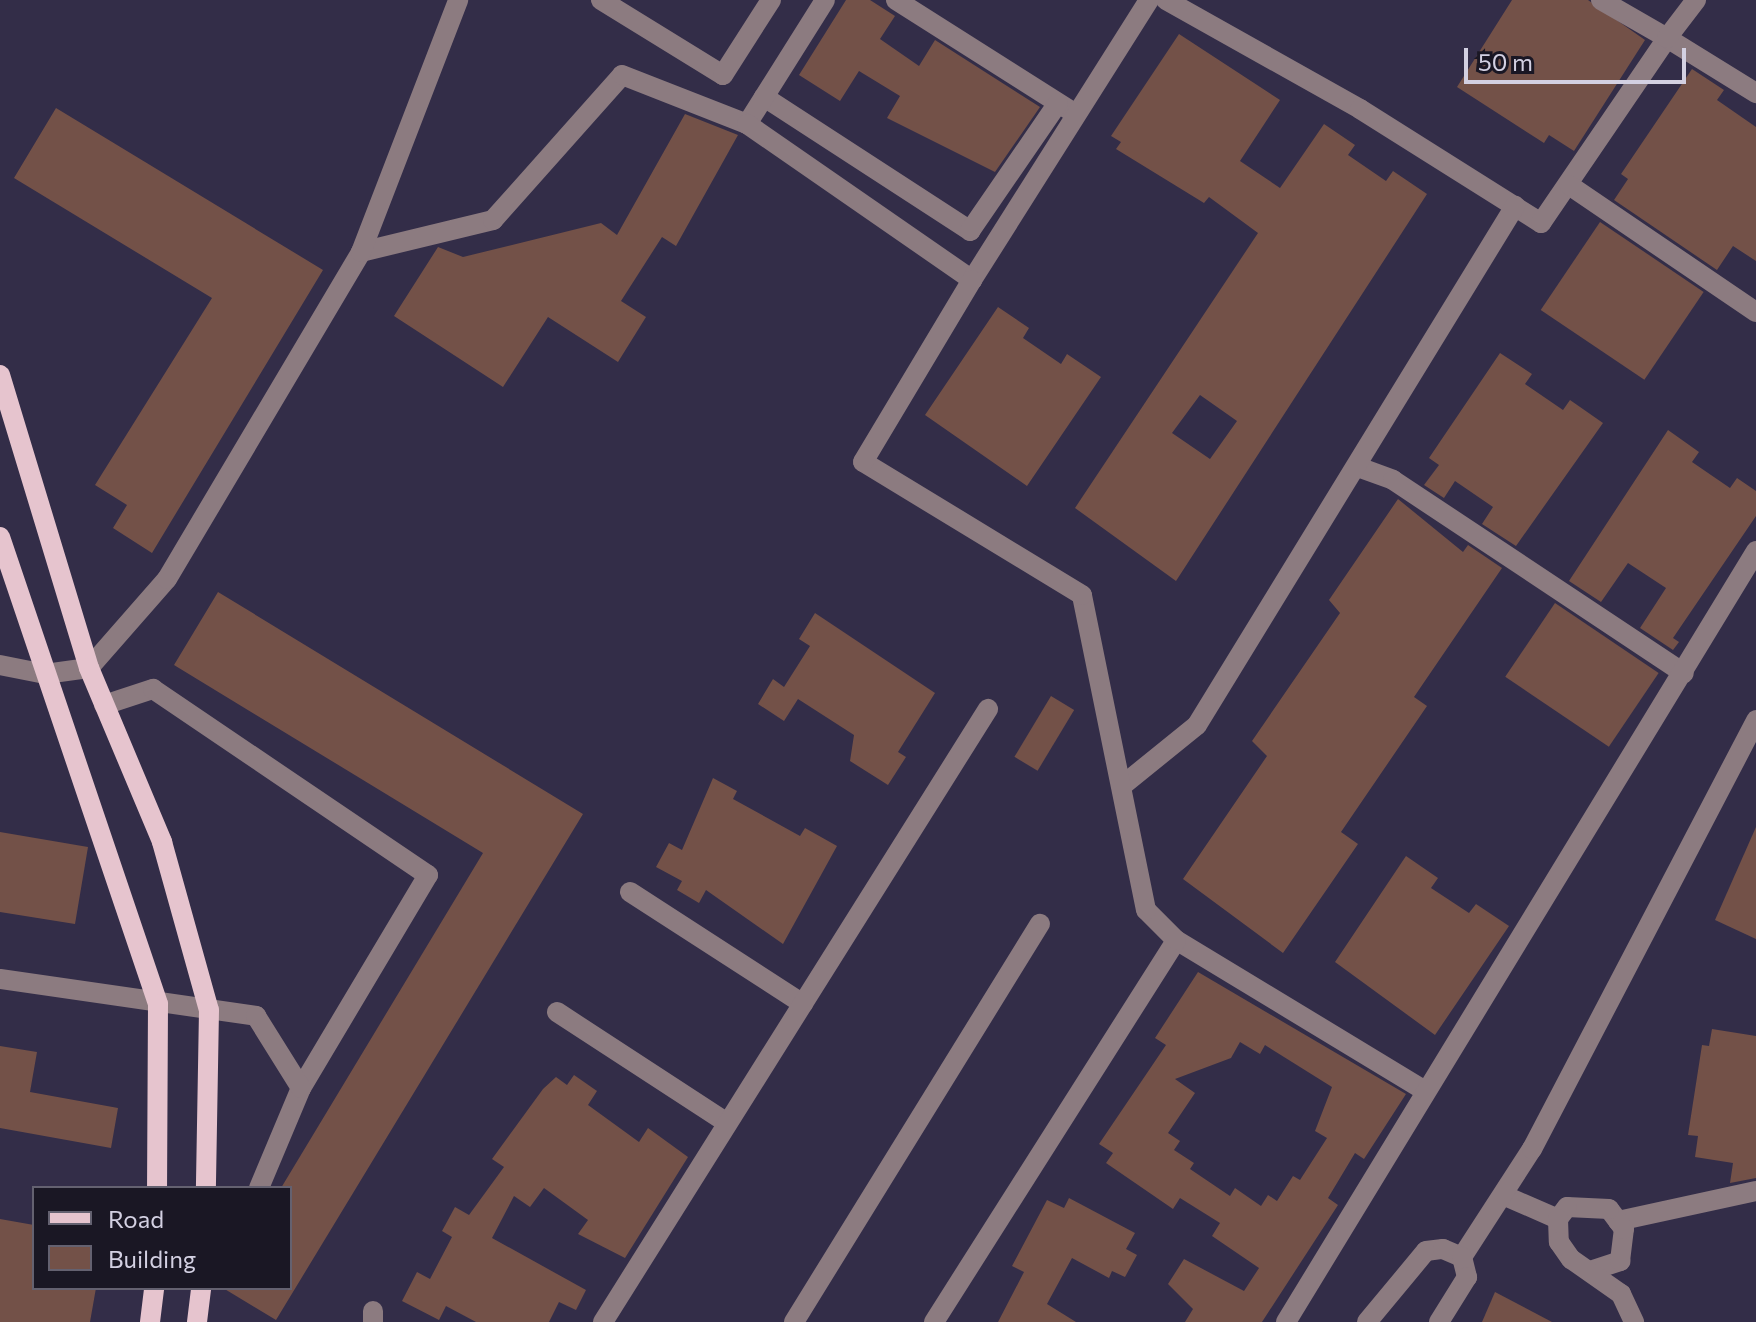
<!DOCTYPE html>
<style>
body{margin:0}
#map{position:relative;width:1756px;height:1322px;overflow:hidden;background:#332d48;font-family:Commissioner,sans-serif}
div>[style]{position:absolute}
[style*='--x']{left:calc(var(--x)*1px);top:calc(var(--y)*1px);width:calc(var(--w)*1px);rotate:calc(var(--a)*1deg)}
.building>*{inset:0;background:#735148;transform-origin:0 0}
.minor>*{height:20px;margin:-10px;padding:0 10px;transform-origin:10px;border-radius:10px;background:#8c7b80}
.major>*{height:20px;margin:-10px;padding:0 10px;transform-origin:10px;border-radius:10px;background:#e6c4ce}
span{translate:-50% -50%;white-space:nowrap;text-align:center;line-height:1.15;-webkit-text-stroke:8px #1a1724;paint-order:stroke}
.legend{position:absolute;left:32px;top:1186px;width:260px;height:104px;box-sizing:border-box;background:#1a1724;border:2px solid #646170;margin:0;padding:10px 14px;list-style:none;font-size:24px;color:#d3d0e2}
.legend li{display:flex;align-items:center;gap:16px;height:40px}
.legend b{width:40px;border:2px solid #646170}
.scale{position:absolute;left:1464px;top:48px;width:222px;height:36px;box-sizing:border-box;border:4px solid #d3d0e2;border-top:0;padding-left:10px;font-size:24px;line-height:28px;white-space:nowrap;color:#d3d0e2;-webkit-text-stroke:6px #1a1724;paint-order:stroke}
</style>
<div id="map">
<div class="building">
<div style="clip-path:polygon(846px 0,870px 0,895px 16px,880px 39px,919px 66px,935px 40px,1040px 107px,995px 172px,887px 118px,900px 96px,859px 71px,840px 101px,799px 75px)"></div>
<div style="clip-path:polygon(1512px 0,1588px 0,1645px 40px,1574px 151px,1549px 135px,1544px 143px,1457px 87px)"></div>
<div style="clip-path:polygon(evenodd,1179px 34px,1280px 100px,1240px 161px,1280px 188px,1324px 124px,1355px 145px,1348px 155px,1386px 181px,1393px 171px,1427px 194px,1176px 581px,1075px 508px,1258px 233px,1209px 197px,1204px 203px,1116px 149px,1121px 142px,1111px 136px,1179px 34px,1200px 395px,1237px 421px,1210px 459px,1172px 433px,1200px 395px)"></div>
<div style="clip-path:polygon(1692px 69px,1724px 90px,1717px 100px,1756px 127px,1756px 261px,1733px 246px,1717px 270px,1614px 200px,1628px 179px,1621px 174px)"></div>
<div style="clip-path:polygon(56px 108px,323px 270px,152px 553px,113px 528px,127px 505px,95px 485px,212px 298px,14px 178px)"></div>
<div style="clip-path:polygon(685px 114px,738px 135px,676px 246px,662px 237px,621px 301px,646px 317px,618px 362px,548px 317px,503px 387px,394px 316px,438px 247px,463px 257px,601px 223px,617px 235px)"></div>
<div style="left:1600px;top:222px;width:125px;height:106px;rotate:34deg"></div>
<div style="clip-path:polygon(998px 307px,1029px 328px,1023px 338px,1061px 364px,1067px 354px,1101px 377px,1027px 486px,925px 415px)"></div>
<div style="clip-path:polygon(1500px 353px,1532px 374px,1525px 384px,1563px 410px,1570px 400px,1603px 423px,1516px 546px,1482px 524px,1493px 507px,1455px 481px,1444px 498px,1424px 485px,1439px 465px,1429px 458px)"></div>
<div style="clip-path:polygon(1668px 430px,1699px 452px,1692px 462px,1730px 488px,1737px 478px,1756px 491px,1756px 516px,1673px 638px,1679px 642px,1673px 650px,1640px 628px,1666px 588px,1628px 563px,1601px 602px,1569px 581px)"></div>
<div style="clip-path:polygon(1398px 499px,1463px 552px,1468px 545px,1502px 568px,1414px 697px,1427px 706px,1341px 832px,1358px 844px,1283px 953px,1183px 879px,1267px 756px,1252px 741px,1340px 613px,1329px 600px)"></div>
<div style="clip-path:polygon(218px 592px,583px 814px,276px 1320px,223px 1288px,290px 1288px,290px 1188px,281px 1188px,483px 853px,174px 665px)"></div>
<div style="left:1555px;top:603px;width:125px;height:89px;rotate:34deg"></div>
<div style="clip-path:polygon(815px 613px,935px 693px,898px 752px,906px 757px,888px 785px,850px 761px,854px 735px,798px 699px,784px 721px,758px 704px,773px 679px,784px 687px,810px 646px,799px 639px)"></div>
<div style="left:1051px;top:696px;width:27px;height:71px;rotate:31deg"></div>
<div style="clip-path:polygon(713px 778px,737px 791px,733px 799px,800px 836px,805px 828px,837px 846px,783px 944px,706px 890px,699px 903px,677px 890px,682px 881px,656px 867px,669px 843px,682px 850px)"></div>
<div style="clip-path:polygon(1756px 827px,1756px 939px,1715px 920px)"></div>
<div style="clip-path:polygon(0 832px,88px 847px,75px 924px,0 912px)"></div>
<div style="clip-path:polygon(1406px 856px,1438px 878px,1431px 888px,1469px 913px,1476px 904px,1509px 926px,1435px 1035px,1335px 962px)"></div>
<div style="clip-path:polygon(evenodd,1198px 972px,1406px 1094px,1364px 1159px,1355px 1153px,1328px 1198px,1338px 1205px,1262px 1322px,1185px 1322px,1193px 1309px,1168px 1284px,1184px 1259px,1244px 1291px,1259px 1268px,1212px 1236px,1220px 1223px,1180px 1198px,1173px 1209px,1106px 1163px,1113px 1153px,1099px 1144px,1166px 1045px,1155px 1038px,1198px 972px,1240px 1042px,1260px 1054px,1265px 1045px,1332px 1087px,1315px 1131px,1327px 1138px,1300px 1180px,1293px 1176px,1277px 1201px,1268px 1195px,1261px 1206px,1235px 1188px,1230px 1196px,1190px 1169px,1194px 1163px,1174px 1150px,1180px 1141px,1168px 1133px,1195px 1093px,1175px 1079px,1231px 1058px,1240px 1042px)"></div>
<div style="clip-path:polygon(1712px 1029px,1756px 1036px,1756px 1178px,1730px 1183px,1733px 1163px,1695px 1157px,1698px 1136px,1688px 1135px,1702px 1045px,1709px 1046px)"></div>
<div style="clip-path:polygon(0 1046px,37px 1052px,30px 1092px,118px 1108px,111px 1148px,0 1128px)"></div>
<div style="clip-path:polygon(574px 1075px,597px 1091px,588px 1105px,639px 1142px,648px 1128px,688px 1157px,625px 1258px,578px 1234px,588px 1220px,544px 1188px,530px 1207px,514px 1196px,492px 1238px,586px 1290px,576px 1310px,559px 1302px,549px 1322px,476px 1322px,446px 1306px,439px 1320px,402px 1301px,417px 1272px,430px 1279px,452px 1237px,442px 1231px,455px 1207px,469px 1215px,504px 1167px,492px 1159px,543px 1089px,556px 1077px,567px 1085px)"></div>
<div style="clip-path:polygon(1069px 1198px,1135px 1233px,1126px 1249px,1137px 1255px,1125px 1277px,1112px 1271px,1109px 1278px,1072px 1258px,1047px 1304px,1076px 1322px,998px 1322px,1024px 1272px,1012px 1266px,1047px 1200px,1064px 1208px)"></div>
<div style="clip-path:polygon(0 1219px,34px 1225px,34px 1288px,96px 1288px,90px 1322px,0 1322px)"></div>
<div style="clip-path:polygon(1495px 1292px,1552px 1322px,1482px 1322px)"></div>
</div>
<div class="minor">
<div style="--x:601;--y:0;--w:143;--a:31.6"></div>
<div style="--x:723;--y:75;--w:89;--a:-57.4"></div>
<div style="--x:896;--y:0;--w:204;--a:32.4"></div>
<div style="--x:1166;--y:0;--w:223;--a:29.3"></div>
<div style="--x:1360;--y:109;--w:214;--a:32.2"></div>
<div style="--x:1541;--y:223;--w:224;--a:-55.7"></div>
<div style="--x:1667;--y:38;--w:105;--a:31.7"></div>
<div style="--x:1601;--y:0;--w:76;--a:29.9"></div>
<div style="--x:1667;--y:38;--w:48;--a:-52.7"></div>
<div style="--x:764;--y:97;--w:246;--a:33"></div>
<div style="--x:970;--y:231;--w:155;--a:-55.5"></div>
<div style="--x:747;--y:124;--w:146;--a:-57.8"></div>
<div style="--x:1569;--y:185;--w:226;--a:34.2"></div>
<div style="--x:361;--y:252;--w:136;--a:-13.6"></div>
<div style="--x:493;--y:220;--w:194;--a:-48.3"></div>
<div style="--x:622;--y:75;--w:134;--a:21.4"></div>
<div style="--x:747;--y:124;--w:274;--a:34.7"></div>
<div style="--x:972;--y:280;--w:331;--a:-57.7"></div>
<div style="--x:1358;--y:467;--w:37;--a:20"></div>
<div style="--x:1393;--y:480;--w:349;--a:33.6"></div>
<div style="--x:0;--y:665;--w:46;--a:11.3"></div>
<div style="--x:45;--y:674;--w:44;--a:-7.8"></div>
<div style="--x:89;--y:668;--w:118;--a:-48.8"></div>
<div style="--x:167;--y:579;--w:380;--a:-59.3"></div>
<div style="--x:361;--y:252;--w:270;--a:-68.9"></div>
<div style="--x:104;--y:705;--w:52;--a:-18.1"></div>
<div style="--x:153;--y:689;--w:332;--a:34.1"></div>
<div style="--x:428;--y:875;--w:248;--a:120.8"></div>
<div style="--x:301;--y:1088;--w:108;--a:112.8"></div>
<div style="--x:1123;--y:785;--w:95;--a:-39"></div>
<div style="--x:1197;--y:725;--w:609;--a:-58.5"></div>
<div style="--x:630;--y:892;--w:206;--a:32.9"></div>
<div style="--x:1176;--y:940;--w:290;--a:31.2"></div>
<div style="--x:0;--y:979;--w:259;--a:8.2"></div>
<div style="--x:256;--y:1016;--w:85;--a:58"></div>
<div style="--x:557;--y:1012;--w:203;--a:33.1"></div>
<div style="--x:1503;--y:1195;--w:60;--a:23.6"></div>
<div style="--x:1618;--y:1221;--w:141;--a:-12.3"></div>
<div style="--x:1462;--y:1257;--w:129;--a:-57.1"></div>
<div style="--x:1532;--y:1149;--w:484;--a:-62.4"></div>
<div style="--x:1590;--y:1271;--w:32;--a:-18"></div>
<div style="--x:1620;--y:1261;--w:32;--a:-83"></div>
<div style="--x:1624;--y:1229;--w:25;--a:-127"></div>
<div style="--x:1609;--y:1209;--w:42;--a:-177.3"></div>
<div style="--x:1567;--y:1207;--w:15;--a:127"></div>
<div style="--x:1558;--y:1219;--w:23;--a:88"></div>
<div style="--x:1559;--y:1242;--w:21;--a:55"></div>
<div style="--x:1571;--y:1259;--w:61;--a:35"></div>
<div style="--x:1621;--y:1294;--w:31;--a:65"></div>
<div style="--x:373;--y:1311;--w:11;--a:90"></div>
<div style="--x:603;--y:1322;--w:724;--a:-57.87"></div>
<div style="--x:794;--y:1322;--w:468;--a:-58.3"></div>
<div style="--x:934;--y:1322;--w:452;--a:-57.6"></div>
<div style="--x:1176;--y:940;--w:42;--a:-135"></div>
<div style="--x:1146;--y:910;--w:321;--a:-101.5"></div>
<div style="--x:1082;--y:595;--w:256;--a:-148.7"></div>
<div style="--x:863;--y:462;--w:212;--a:-59.1"></div>
<div style="--x:1286;--y:1322;--w:903;--a:-58.63"></div>
<div style="--x:1367;--y:1322;--w:92;--a:-50.3"></div>
<div style="--x:1426;--y:1251;--w:17;--a:-7"></div>
<div style="--x:1443;--y:1249;--w:21;--a:23"></div>
<div style="--x:1462;--y:1257;--w:21;--a:76"></div>
<div style="--x:1467;--y:1277;--w:53;--a:121.9"></div>
</div>
<div class="major">
<div style="--x:0;--y:375;--w:306;--a:73.1"></div>
<div style="--x:89;--y:668;--w:189;--a:67.2"></div>
<div style="--x:162;--y:842;--w:174;--a:74.4"></div>
<div style="--x:209;--y:1010;--w:178;--a:91"></div>
<div style="--x:0;--y:537;--w:493;--a:71.3"></div>
<div style="--x:158;--y:1004;--w:184;--a:90.3"></div>
<div style="--x:150;--y:1322;--w:34;--a:-83"></div>
<div style="--x:197;--y:1322;--w:34;--a:-83"></div>
</div>
<ul class="legend">
<li><b style="height:10px;background:#e6c4ce"></b>Road</li>
<li><b style="height:22px;background:#735148"></b>Building</li>
</ul>
<div class="scale">50 m</div>
</div>
